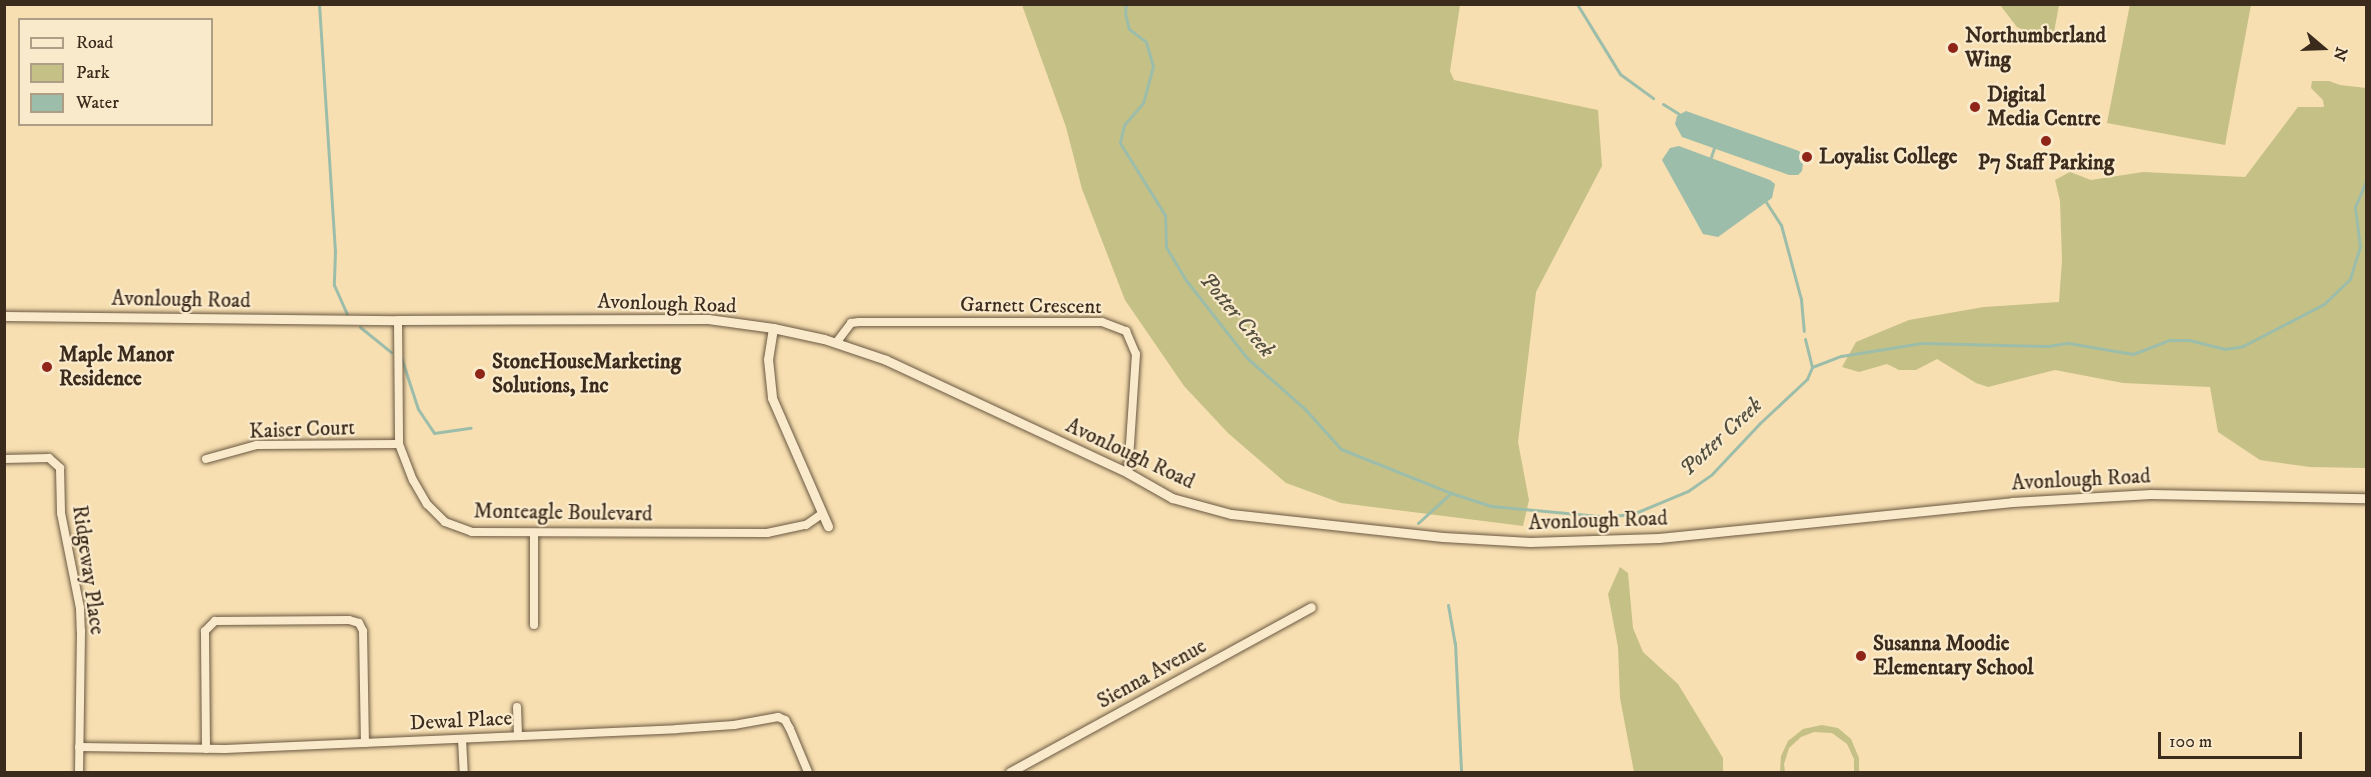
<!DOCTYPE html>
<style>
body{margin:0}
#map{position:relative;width:2371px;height:777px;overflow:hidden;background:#f7dfb1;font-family:"IM FELL DW Pica",serif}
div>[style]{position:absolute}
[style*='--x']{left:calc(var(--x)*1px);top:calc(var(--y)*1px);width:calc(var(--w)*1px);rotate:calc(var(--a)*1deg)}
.green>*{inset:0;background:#c4c086}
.water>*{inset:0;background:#9dbdab}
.stream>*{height:3px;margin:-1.5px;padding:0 1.5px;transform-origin:1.5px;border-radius:1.5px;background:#9dbdab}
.roads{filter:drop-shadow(0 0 2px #6a5841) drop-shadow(0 0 2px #6a5841)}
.minor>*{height:8px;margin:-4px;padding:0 4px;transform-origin:4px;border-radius:4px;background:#faeacc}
.tertiary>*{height:9px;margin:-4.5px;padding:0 4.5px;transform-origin:4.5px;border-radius:4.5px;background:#faeacc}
.dots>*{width:16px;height:16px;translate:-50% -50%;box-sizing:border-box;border:3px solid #faeacc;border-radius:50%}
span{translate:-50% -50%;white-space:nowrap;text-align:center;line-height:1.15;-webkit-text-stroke:4.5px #faeacc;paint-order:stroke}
.poi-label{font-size:21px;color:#3b2b1c;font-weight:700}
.left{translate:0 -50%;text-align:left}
.street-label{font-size:21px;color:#3b2b1c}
.water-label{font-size:22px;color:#545040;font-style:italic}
.frame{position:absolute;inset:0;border:6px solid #3b2b1c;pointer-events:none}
.legend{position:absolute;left:18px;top:18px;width:195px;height:108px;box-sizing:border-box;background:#faeacc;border:2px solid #ae9e86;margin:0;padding:8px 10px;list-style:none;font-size:18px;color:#3b2b1c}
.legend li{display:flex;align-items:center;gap:12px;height:30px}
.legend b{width:30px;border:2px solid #ae9e86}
.north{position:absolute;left:2293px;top:18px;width:60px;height:60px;-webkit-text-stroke:4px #faeacc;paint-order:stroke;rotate:109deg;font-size:16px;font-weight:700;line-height:24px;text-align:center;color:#3b2b1c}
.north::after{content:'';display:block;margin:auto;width:21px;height:27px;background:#3b2b1c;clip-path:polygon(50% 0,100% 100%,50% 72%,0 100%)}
.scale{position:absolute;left:2158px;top:732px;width:144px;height:27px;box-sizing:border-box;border:3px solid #3b2b1c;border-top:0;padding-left:8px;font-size:18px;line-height:21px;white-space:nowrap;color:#3b2b1c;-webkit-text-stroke:4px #faeacc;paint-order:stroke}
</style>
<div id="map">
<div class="green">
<div style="clip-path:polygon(2130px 4px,2251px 5px,2225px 145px,2107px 123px)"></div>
<div style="clip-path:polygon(1022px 5px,1460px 5px,1450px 71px,1454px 80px,1598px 110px,1602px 166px,1536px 292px,1518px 442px,1529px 500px,1523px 526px,1341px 503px,1286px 483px,1228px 433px,1184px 386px,1125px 300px,1082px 189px,1066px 127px)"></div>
<div style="clip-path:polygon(2000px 5px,2059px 5px,2052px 43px,2017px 27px)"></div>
<div style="clip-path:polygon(2312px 81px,2329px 81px,2340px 85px,2366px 88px,2366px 468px,2310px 467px,2260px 460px,2218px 432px,2210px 387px,2123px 383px,2055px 370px,1988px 387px,1976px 383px,1937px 359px,1916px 370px,1899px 370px,1887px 364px,1859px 372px,1842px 367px,1856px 342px,1909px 320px,1984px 307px,2059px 302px,2062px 260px,2060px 201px,2055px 180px,2070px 172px,2091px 180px,2143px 172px,2245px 177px,2298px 107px,2324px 107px,2323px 100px,2311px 88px)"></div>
<div style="clip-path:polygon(1620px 567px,1628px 573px,1633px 628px,1643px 652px,1678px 684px,1723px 758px,1723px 772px,1634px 772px,1620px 698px,1618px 647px,1608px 594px)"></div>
<div style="clip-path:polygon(1822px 725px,1838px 728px,1851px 739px,1859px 758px,1859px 772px,1854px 772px,1854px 759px,1847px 744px,1832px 733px,1814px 732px,1801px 737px,1789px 748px,1784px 764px,1785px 772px,1780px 772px,1781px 756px,1788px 741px,1803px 729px)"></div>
</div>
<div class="water">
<div style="clip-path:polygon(1686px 111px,1799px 151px,1804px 157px,1802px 171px,1798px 175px,1789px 175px,1682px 137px,1675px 124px,1677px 116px)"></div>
<div style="clip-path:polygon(1679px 146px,1770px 180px,1775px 184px,1772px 198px,1718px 237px,1703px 234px,1662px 160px,1670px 148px)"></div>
</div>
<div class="stream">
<div style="--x:319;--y:4;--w:248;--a:86.3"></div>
<div style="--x:335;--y:251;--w:34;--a:92"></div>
<div style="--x:334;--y:285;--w:35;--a:66"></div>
<div style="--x:1126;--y:4;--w:9;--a:96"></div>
<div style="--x:1125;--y:13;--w:16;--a:76"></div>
<div style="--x:1129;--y:29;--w:21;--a:37"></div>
<div style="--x:1146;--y:42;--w:25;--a:74"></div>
<div style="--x:1153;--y:66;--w:38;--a:105"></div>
<div style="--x:1143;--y:103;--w:29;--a:131"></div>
<div style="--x:1124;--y:125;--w:18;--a:103"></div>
<div style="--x:1120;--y:143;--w:85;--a:58"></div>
<div style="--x:1165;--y:215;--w:32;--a:88"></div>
<div style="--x:1166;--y:247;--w:37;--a:59"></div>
<div style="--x:1185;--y:279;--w:100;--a:51.9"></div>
<div style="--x:1247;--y:358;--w:77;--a:41.3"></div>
<div style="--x:1305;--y:409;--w:54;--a:48"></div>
<div style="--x:1341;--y:449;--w:118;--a:21.8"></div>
<div style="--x:1451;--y:493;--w:42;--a:18"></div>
<div style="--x:1491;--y:506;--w:119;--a:5.3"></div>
<div style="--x:1609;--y:517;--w:26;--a:-9"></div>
<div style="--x:1635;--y:513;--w:57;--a:-22.5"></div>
<div style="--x:1688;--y:491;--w:29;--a:-35"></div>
<div style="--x:1712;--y:474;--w:70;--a:-46.7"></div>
<div style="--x:1760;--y:423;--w:64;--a:-43.1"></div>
<div style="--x:1807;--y:379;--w:13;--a:-67"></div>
<div style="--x:1812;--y:367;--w:31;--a:-21"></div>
<div style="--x:1841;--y:356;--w:82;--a:-9.1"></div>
<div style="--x:1922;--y:343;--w:126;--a:1.4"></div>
<div style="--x:2048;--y:346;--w:20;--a:-9"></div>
<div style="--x:2068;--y:343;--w:66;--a:9.6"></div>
<div style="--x:2133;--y:354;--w:40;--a:-21"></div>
<div style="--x:2170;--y:340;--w:19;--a:0"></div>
<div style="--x:2189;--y:340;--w:37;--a:14"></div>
<div style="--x:2225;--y:349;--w:18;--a:-9"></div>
<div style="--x:2243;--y:346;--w:91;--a:-27.4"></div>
<div style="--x:2324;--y:304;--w:36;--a:-44"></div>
<div style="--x:2350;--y:279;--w:34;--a:-73"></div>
<div style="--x:2360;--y:247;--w:40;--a:-97.1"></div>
<div style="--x:2355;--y:207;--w:28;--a:-67"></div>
<div style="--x:1577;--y:4;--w:82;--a:58.4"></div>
<div style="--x:1620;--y:74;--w:41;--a:36"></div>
<div style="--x:1663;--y:104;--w:19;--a:32"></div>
<div style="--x:1711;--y:157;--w:9;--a:-72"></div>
<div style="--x:1766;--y:202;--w:27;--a:57"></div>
<div style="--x:1781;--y:225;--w:77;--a:74.9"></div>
<div style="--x:1801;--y:299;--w:32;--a:85"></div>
<div style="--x:360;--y:327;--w:40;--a:39"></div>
<div style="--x:1805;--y:339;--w:29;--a:76"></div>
<div style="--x:401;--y:357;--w:55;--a:71.9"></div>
<div style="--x:418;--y:409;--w:29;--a:56"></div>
<div style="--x:434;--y:433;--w:37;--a:-8"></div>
<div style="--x:1418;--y:523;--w:45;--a:-42.3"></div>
<div style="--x:1448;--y:605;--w:39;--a:80"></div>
<div style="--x:1455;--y:643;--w:129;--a:87.3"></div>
</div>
<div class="roads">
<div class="minor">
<div style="--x:398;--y:320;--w:124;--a:89.5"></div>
<div style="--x:399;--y:444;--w:39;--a:69"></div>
<div style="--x:413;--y:480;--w:28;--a:60"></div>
<div style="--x:427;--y:504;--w:25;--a:45"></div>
<div style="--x:445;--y:522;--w:29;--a:20"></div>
<div style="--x:472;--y:532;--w:295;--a:0.2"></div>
<div style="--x:767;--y:533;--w:40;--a:-12"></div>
<div style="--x:806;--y:525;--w:19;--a:-35"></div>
<div style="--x:836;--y:343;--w:25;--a:-53"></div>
<div style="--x:851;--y:323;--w:8;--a:-7"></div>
<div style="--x:859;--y:322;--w:243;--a:0"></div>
<div style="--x:1102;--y:322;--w:26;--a:21"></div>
<div style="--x:1126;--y:331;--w:25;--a:67"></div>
<div style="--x:1136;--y:354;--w:119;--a:93.8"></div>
<div style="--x:4;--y:459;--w:45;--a:-1.3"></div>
<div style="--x:49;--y:458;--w:15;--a:42"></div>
<div style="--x:60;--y:468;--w:45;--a:88.7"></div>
<div style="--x:61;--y:513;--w:97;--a:78.7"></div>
<div style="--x:80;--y:608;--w:23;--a:88"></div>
<div style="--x:81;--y:631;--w:141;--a:90.8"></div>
<div style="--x:206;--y:459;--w:53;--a:-15.4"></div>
<div style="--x:257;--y:445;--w:142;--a:-0.4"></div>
<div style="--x:534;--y:625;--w:92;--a:-90"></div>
<div style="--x:517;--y:707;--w:29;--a:88"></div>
<div style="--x:462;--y:739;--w:33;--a:87"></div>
<div style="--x:79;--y:747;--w:146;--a:0.8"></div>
<div style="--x:225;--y:749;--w:452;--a:-2.5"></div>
<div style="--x:677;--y:729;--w:57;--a:-4"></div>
<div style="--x:734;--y:725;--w:45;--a:-10.3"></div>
<div style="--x:778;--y:717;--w:8;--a:23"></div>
<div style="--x:785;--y:720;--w:10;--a:61"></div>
<div style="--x:790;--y:729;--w:47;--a:67.3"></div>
<div style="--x:206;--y:749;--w:118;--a:-90.5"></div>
<div style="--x:205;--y:631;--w:14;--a:-45"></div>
<div style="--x:215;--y:621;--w:134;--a:-0.4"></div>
<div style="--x:349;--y:620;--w:10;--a:17"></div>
<div style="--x:359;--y:623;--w:9;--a:63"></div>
<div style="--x:363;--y:631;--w:112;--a:89"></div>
</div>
<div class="tertiary">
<div style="--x:4;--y:316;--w:394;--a:0.6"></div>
<div style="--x:398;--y:320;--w:310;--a:-0.2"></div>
<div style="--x:708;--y:319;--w:66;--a:7.9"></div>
<div style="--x:773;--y:328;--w:52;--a:12.2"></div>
<div style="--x:824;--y:339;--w:65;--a:18.7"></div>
<div style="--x:886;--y:360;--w:267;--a:25"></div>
<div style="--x:1128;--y:473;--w:51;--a:29.6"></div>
<div style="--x:1172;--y:498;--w:61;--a:15.2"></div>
<div style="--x:1231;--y:514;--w:213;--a:6.2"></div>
<div style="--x:1443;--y:537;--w:87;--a:3.3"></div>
<div style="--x:1530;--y:542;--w:129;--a:-1.8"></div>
<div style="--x:1659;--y:538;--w:355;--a:-5.8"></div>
<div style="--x:2012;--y:502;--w:139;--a:-3.3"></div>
<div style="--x:2151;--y:494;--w:215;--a:1.1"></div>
<div style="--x:773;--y:328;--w:31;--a:99"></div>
<div style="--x:768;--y:359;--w:39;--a:84"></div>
<div style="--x:772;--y:398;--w:140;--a:66.4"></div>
<div style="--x:1010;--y:772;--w:343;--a:-28.7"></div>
</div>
</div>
<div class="dots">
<div style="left:1953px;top:48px;background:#8f2418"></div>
<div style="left:1975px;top:107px;background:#8f2418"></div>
<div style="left:2046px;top:141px;background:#8f2418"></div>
<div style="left:1807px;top:157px;background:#8f2418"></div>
<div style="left:47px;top:367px;background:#8f2418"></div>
<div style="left:480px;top:374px;background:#8f2418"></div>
<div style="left:1861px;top:656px;background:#8f2418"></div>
</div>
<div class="poi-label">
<span class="left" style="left:1965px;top:48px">Northumberland<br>Wing</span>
<span class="left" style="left:1987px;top:107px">Digital<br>Media Centre</span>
<span class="left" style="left:1819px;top:157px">Loyalist College</span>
<span style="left:2046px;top:163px">P7 Staff Parking</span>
<span class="left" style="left:59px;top:367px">Maple Manor<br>Residence</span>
<span class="left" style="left:492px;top:374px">StoneHouseMarketing<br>Solutions, Inc</span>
<span class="left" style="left:1873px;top:656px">Susanna Moodie<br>Elementary School</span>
</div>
<div class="street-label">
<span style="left:181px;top:300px;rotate:1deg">Avonlough Road</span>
<span style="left:667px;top:304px;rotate:2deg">Avonlough Road</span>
<span style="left:1031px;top:306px;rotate:1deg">Garnett Crescent</span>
<span style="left:302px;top:430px;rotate:-2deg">Kaiser Court</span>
<span style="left:1130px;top:454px;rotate:25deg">Avonlough Road</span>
<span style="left:2081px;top:480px;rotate:-3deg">Avonlough Road</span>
<span style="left:563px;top:513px;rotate:1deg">Monteagle Boulevard</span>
<span style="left:1598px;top:521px;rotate:-2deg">Avonlough Road</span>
<span style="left:88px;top:570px;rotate:82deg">Ridgeway Place</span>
<span style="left:1152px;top:674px;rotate:-29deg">Sienna Avenue</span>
<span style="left:461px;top:721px;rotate:-3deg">Dewal Place</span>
</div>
<div class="water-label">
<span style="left:1237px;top:315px;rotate:50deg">Potter Creek</span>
<span style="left:1721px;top:437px;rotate:-43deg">Potter Creek</span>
</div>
<div class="frame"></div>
<ul class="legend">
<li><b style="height:8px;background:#faeacc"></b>Road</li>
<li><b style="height:16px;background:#c4c086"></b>Park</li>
<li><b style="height:16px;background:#9dbdab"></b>Water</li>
</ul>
<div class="north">N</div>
<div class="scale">100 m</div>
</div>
